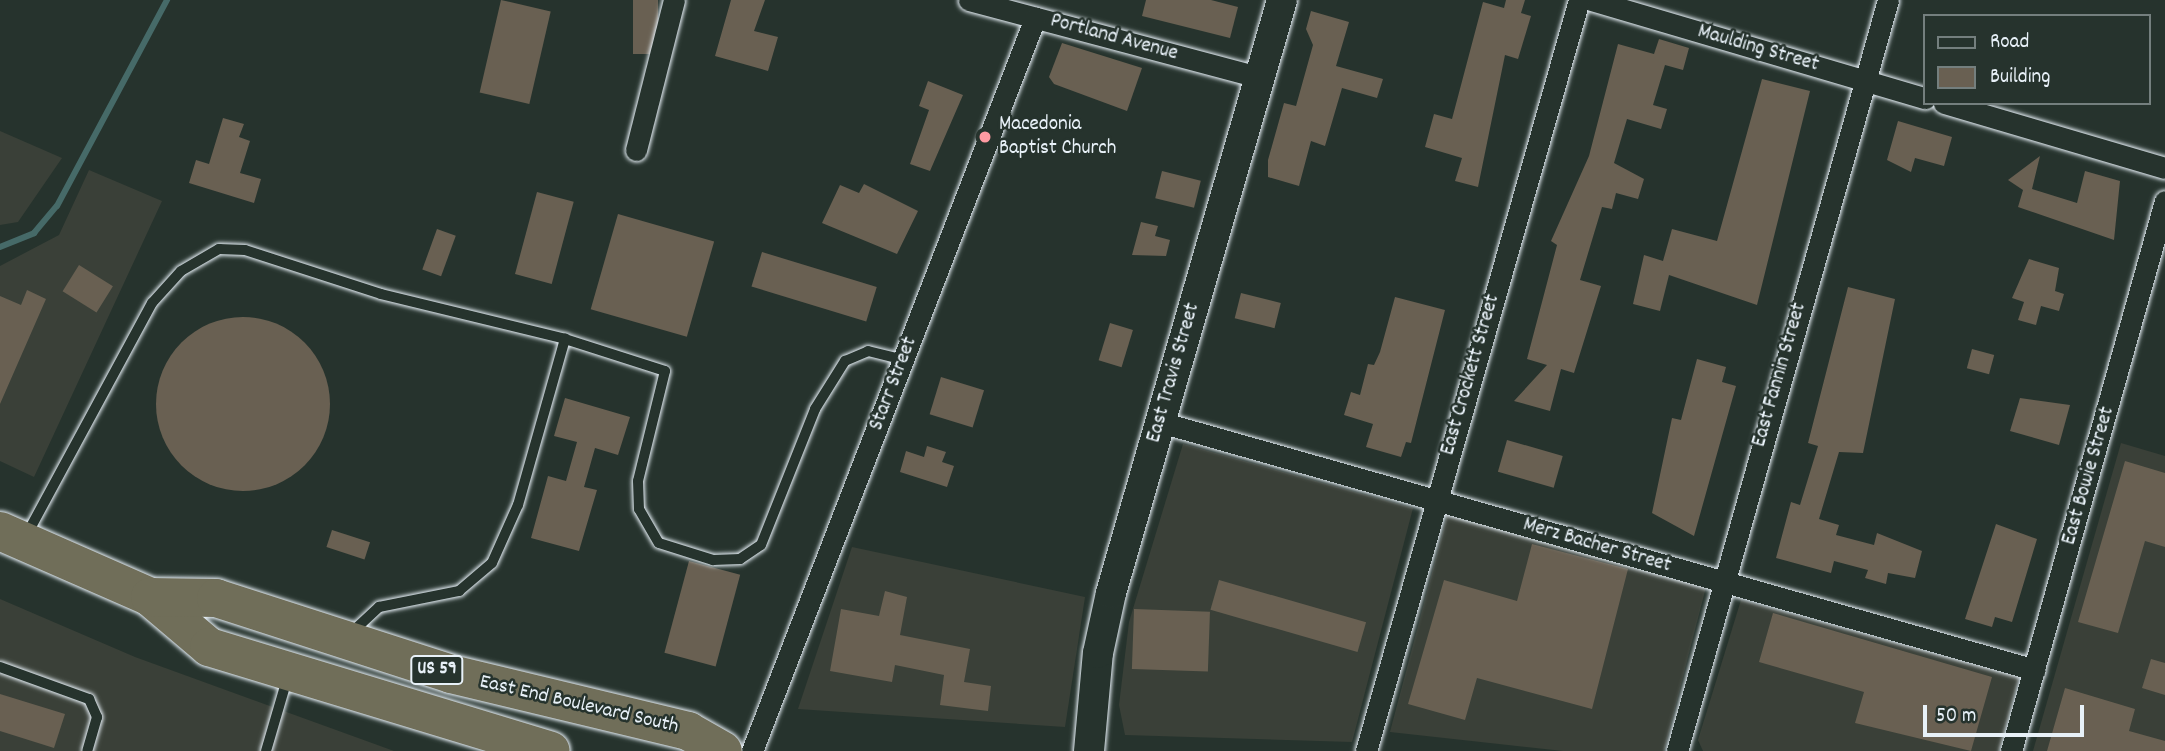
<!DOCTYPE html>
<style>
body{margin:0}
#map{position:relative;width:2165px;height:751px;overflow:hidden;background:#26332d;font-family:Dekko,sans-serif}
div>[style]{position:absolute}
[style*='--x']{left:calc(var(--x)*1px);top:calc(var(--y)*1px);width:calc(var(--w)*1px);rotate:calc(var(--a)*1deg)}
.built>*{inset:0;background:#3a4038}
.stream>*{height:6px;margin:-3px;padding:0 3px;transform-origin:3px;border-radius:3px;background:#466a68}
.building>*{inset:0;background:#696052;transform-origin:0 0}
.round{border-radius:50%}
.roads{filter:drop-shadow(0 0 2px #e8f1f8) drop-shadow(0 0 2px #e8f1f8)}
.lane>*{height:10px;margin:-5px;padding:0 5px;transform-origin:5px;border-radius:5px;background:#26332d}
.street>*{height:21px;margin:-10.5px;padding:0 10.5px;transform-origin:10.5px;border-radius:10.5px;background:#26332d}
.secondary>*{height:30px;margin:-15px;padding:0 15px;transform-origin:15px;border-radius:15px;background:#26332d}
.highway>*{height:38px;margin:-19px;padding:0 19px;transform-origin:19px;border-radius:19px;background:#706e59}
.dots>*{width:19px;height:19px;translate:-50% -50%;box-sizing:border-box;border:4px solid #26332d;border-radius:50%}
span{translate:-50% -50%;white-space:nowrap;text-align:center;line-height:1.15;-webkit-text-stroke:5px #26332d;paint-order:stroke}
.shield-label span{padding:2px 5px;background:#26332d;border:2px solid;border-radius:5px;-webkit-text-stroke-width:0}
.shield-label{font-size:19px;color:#e8f1f8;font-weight:700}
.street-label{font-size:21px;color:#e8f1f8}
.poi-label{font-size:21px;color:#e8f1f8}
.left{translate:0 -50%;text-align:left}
.legend{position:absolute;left:1923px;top:14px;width:228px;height:91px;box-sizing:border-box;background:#26332d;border:2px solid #747f7e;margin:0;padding:9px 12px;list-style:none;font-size:21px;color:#e8f1f8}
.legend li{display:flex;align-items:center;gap:14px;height:35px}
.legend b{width:35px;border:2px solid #747f7e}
.scale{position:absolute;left:1923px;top:705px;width:161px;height:32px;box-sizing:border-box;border:4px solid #e8f1f8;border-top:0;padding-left:9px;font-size:21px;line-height:24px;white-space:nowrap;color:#e8f1f8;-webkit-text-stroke:5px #26332d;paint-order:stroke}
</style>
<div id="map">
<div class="built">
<div style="clip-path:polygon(0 131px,62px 158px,18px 222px,0 225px)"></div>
<div style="clip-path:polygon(89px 170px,162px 201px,34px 477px,0 461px,0 266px,59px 235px)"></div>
<div style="clip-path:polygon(2121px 443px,2165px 456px,2165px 751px,2033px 751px)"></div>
<div style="clip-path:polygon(1183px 444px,1413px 508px,1352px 742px,1125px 735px,1119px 705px,1129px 622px)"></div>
<div style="clip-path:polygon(1448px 512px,1706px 587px,1664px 751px,1563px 751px,1390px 732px)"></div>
<div style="clip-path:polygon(852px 547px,1085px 597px,1065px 727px,798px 709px)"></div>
<div style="clip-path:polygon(0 599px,135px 657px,394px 751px,0 751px)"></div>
<div style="clip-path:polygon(1741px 600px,2019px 677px,1999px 751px,1703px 751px,1698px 740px)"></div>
</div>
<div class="stream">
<div style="--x:0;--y:247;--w:37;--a:-22"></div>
<div style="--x:34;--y:233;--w:35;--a:-50"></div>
<div style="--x:57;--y:206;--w:234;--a:-61.9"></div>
</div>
<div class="building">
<div style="left:501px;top:0;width:51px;height:95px;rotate:13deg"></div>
<div style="left:633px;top:0;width:25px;height:54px"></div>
<div style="clip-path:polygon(731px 0,765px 0,754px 31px,778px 37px,768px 71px,715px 56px)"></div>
<div style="clip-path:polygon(1146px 0,1211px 0,1238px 7px,1230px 38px,1142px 16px)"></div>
<div style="clip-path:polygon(1506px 0,1525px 0,1521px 13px,1531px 16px,1518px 59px,1505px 55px,1478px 187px,1455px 181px,1462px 158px,1425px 147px,1434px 114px,1452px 119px,1483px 2px,1504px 8px)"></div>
<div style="clip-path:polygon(1311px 11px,1349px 22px,1336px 66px,1383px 79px,1377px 98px,1342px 88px,1325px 146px,1311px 141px,1299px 186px,1268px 177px,1268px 160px,1284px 103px,1296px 106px,1313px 45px,1306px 29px)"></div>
<div style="clip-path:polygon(1659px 39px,1689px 48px,1683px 70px,1665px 65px,1653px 105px,1667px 109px,1661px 129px,1627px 119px,1614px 163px,1644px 179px,1638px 199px,1616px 193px,1612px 209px,1602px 207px,1580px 280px,1601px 286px,1574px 373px,1561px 369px,1550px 411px,1514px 401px,1547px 365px,1527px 359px,1557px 245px,1551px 241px,1589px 156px,1618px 44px,1654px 54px)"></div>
<div style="clip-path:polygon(1062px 43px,1142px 68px,1127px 111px,1054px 84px,1049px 77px)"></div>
<div style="clip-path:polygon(1762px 79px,1810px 91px,1757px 305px,1669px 275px,1660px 311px,1633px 304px,1644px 255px,1663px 261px,1672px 229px,1717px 241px)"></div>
<div style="clip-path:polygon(928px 81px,963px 95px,930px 171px,910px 164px,929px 110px,919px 106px)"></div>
<div style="clip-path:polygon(223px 118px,244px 124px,239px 137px,250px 141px,240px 173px,261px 179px,254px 203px,189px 183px,196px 160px,209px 164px)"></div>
<div style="clip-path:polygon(1898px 121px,1952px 137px,1944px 166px,1915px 158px,1911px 172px,1887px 160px)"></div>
<div style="clip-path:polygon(2040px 156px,2032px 189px,2077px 203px,2085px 171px,2120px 181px,2114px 240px,2018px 207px,2023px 190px,2008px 180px)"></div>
<div style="left:1162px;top:171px;width:40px;height:28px;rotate:14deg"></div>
<div style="clip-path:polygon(864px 184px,918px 211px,897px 254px,822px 223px,840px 185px,859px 193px)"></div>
<div style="left:537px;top:192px;width:38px;height:85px;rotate:15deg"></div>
<div style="left:618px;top:214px;width:100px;height:99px;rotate:16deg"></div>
<div style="clip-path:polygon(1141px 222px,1158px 226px,1155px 236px,1170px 240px,1166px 256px,1132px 255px)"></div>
<div style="left:437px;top:229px;width:20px;height:43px;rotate:20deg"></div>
<div style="left:762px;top:252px;width:120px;height:36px;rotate:17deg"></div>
<div style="clip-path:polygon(2029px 259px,2059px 268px,2055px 291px,2064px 294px,2059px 311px,2041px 306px,2036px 325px,2018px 320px,2024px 302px,2012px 298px)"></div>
<div style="left:79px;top:265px;width:40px;height:31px;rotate:32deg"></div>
<div style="clip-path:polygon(1848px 287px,1895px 299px,1863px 453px,1839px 452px,1819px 519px,1839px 525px,1836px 535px,1874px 545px,1877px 533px,1922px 551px,1915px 578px,1888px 573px,1886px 584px,1865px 578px,1868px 570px,1834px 561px,1831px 573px,1776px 558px,1791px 502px,1800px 505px,1818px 446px,1808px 443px)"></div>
<div style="clip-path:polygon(27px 290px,46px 299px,0 404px,0 296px,21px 305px)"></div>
<div style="left:1241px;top:293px;width:41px;height:26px;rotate:14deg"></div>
<div style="clip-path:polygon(1395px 297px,1445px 310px,1411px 443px,1406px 442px,1401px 457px,1366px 447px,1373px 424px,1344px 415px,1351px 392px,1360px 395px,1368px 364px,1374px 365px,1380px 352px)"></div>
<div class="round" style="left:156px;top:317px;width:174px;height:174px"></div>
<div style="left:1110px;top:323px;width:24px;height:39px;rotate:17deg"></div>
<div style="left:1972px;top:349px;width:23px;height:20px;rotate:15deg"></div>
<div style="clip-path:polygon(1697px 359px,1726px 367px,1722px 382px,1736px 386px,1694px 536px,1652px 513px,1672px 418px,1681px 420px)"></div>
<div style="left:941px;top:377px;width:45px;height:39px;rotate:17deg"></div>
<div style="clip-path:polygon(565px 398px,630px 417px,618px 455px,595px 448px,584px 487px,597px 490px,579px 551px,531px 538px,548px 476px,566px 481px,577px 442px,554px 436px)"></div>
<div style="clip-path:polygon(2020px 398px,2070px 405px,2059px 445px,2010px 431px)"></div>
<div style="left:1507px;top:440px;width:58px;height:33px;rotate:16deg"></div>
<div style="clip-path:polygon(927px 446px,946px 452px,942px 462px,954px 466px,947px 487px,900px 472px,906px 451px,924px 457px)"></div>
<div style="clip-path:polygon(2125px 461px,2165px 473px,2165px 547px,2145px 541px,2118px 633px,2078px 622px)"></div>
<div style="clip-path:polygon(1996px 524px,2037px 539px,2012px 622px,1995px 617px,1992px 627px,1965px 619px)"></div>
<div style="left:332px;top:530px;width:40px;height:18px;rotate:18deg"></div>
<div style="clip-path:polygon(1532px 544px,1628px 569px,1592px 709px,1477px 678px,1465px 720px,1408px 704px,1444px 580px,1517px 601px)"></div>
<div style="left:689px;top:561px;width:53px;height:95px;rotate:15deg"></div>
<div style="left:1219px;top:580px;width:153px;height:31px;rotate:16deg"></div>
<div style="clip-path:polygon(885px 591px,907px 597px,900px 635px,970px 649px,964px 682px,991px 686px,988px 711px,940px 705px,944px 675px,895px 665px,892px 682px,830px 671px,841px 609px,879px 616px)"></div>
<div style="left:1134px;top:609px;width:76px;height:60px;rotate:2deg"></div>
<div style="clip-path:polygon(1773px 613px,1992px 677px,1971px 751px,1855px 723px,1864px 692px,1759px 662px)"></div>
<div style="clip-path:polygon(2151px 659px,2165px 663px,2165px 695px,2142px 688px)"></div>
<div style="clip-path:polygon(2065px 688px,2135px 709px,2129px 731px,2165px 741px,2165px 751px,2047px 751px)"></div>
<div style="clip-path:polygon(0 694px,65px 714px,54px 748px,0 731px)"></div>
</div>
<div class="roads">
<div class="lane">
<div style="--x:26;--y:536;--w:265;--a:-61.6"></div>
<div style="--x:152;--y:303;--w:43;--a:-47.8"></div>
<div style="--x:181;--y:271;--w:44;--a:-30.1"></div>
<div style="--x:219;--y:249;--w:26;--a:2"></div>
<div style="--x:245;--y:250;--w:143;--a:17.9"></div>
<div style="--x:381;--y:294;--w:189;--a:13.7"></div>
<div style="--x:350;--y:634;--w:40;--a:-43"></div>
<div style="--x:379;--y:607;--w:82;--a:-11.3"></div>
<div style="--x:459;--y:591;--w:43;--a:-40.3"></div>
<div style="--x:492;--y:563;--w:64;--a:-65.9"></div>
<div style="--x:518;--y:505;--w:173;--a:-74.2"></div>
<div style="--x:565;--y:339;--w:105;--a:17.7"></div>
<div style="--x:665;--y:371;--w:113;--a:103.8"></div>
<div style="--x:638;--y:481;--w:28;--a:88"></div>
<div style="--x:639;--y:509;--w:39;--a:60"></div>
<div style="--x:659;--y:543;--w:57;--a:17.5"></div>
<div style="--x:713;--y:560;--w:27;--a:-2"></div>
<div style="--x:740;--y:559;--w:25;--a:-34"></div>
<div style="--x:761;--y:545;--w:146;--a:-68.3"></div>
<div style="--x:815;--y:409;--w:57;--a:-58"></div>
<div style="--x:845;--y:361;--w:25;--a:-23"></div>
<div style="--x:868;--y:351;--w:36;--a:14"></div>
<div style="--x:0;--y:667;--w:95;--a:19.8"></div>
<div style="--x:89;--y:699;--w:20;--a:66"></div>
<div style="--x:97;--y:717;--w:35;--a:106"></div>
<div style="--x:266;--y:751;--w:78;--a:-73.7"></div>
</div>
<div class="street">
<div style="--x:969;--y:0;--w:300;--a:14.9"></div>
<div style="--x:1591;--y:0;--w:348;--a:16.4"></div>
<div style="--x:1944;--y:103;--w:230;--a:16.4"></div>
<div style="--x:636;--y:150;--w:155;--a:-75.8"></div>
<div style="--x:1160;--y:422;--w:909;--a:15.82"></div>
<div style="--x:752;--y:751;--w:786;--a:-68.89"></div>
<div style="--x:1366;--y:751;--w:781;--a:-74.17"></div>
<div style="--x:1677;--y:751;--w:780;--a:-74.31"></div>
<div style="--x:2011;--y:751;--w:571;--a:-74.36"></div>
</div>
<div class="secondary">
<div style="--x:1089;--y:751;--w:98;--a:-84.8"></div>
<div style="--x:1098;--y:653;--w:61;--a:-77.8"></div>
<div style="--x:1111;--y:593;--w:617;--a:-73.91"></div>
</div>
<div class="highway">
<div style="--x:0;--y:531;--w:164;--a:23.7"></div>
<div style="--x:150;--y:597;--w:77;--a:40.3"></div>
<div style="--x:209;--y:647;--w:357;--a:16.9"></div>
<div style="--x:150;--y:597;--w:66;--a:0.9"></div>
<div style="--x:216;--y:598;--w:247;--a:17.9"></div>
<div style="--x:451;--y:674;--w:244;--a:13.5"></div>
<div style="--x:688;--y:731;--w:40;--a:29.7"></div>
</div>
</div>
<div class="dots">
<div style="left:985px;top:137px;background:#ff9aa2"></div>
</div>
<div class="shield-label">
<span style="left:437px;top:670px">US 59</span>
</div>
<div class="street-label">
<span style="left:1114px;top:38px;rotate:15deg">Portland Avenue</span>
<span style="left:1758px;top:49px;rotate:16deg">Maulding Street</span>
<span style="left:1174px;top:373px;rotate:-74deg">East Travis Street</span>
<span style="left:1471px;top:375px;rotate:-74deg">East Crockett Street</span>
<span style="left:1780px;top:375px;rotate:-74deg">East Fannin Street</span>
<span style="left:894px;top:384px;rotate:-69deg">Starr Street</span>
<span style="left:2089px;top:476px;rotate:-74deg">East Bowie Street</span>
<span style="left:1597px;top:546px;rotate:16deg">Merz Bacher Street</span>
<span style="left:579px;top:705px;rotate:13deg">East End Boulevard South</span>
</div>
<div class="poi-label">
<span class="left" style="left:999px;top:137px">Macedonia<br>Baptist Church</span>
</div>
<ul class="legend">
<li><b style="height:9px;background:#26332d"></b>Road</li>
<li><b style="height:19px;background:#696052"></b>Building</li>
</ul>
<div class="scale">50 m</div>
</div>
